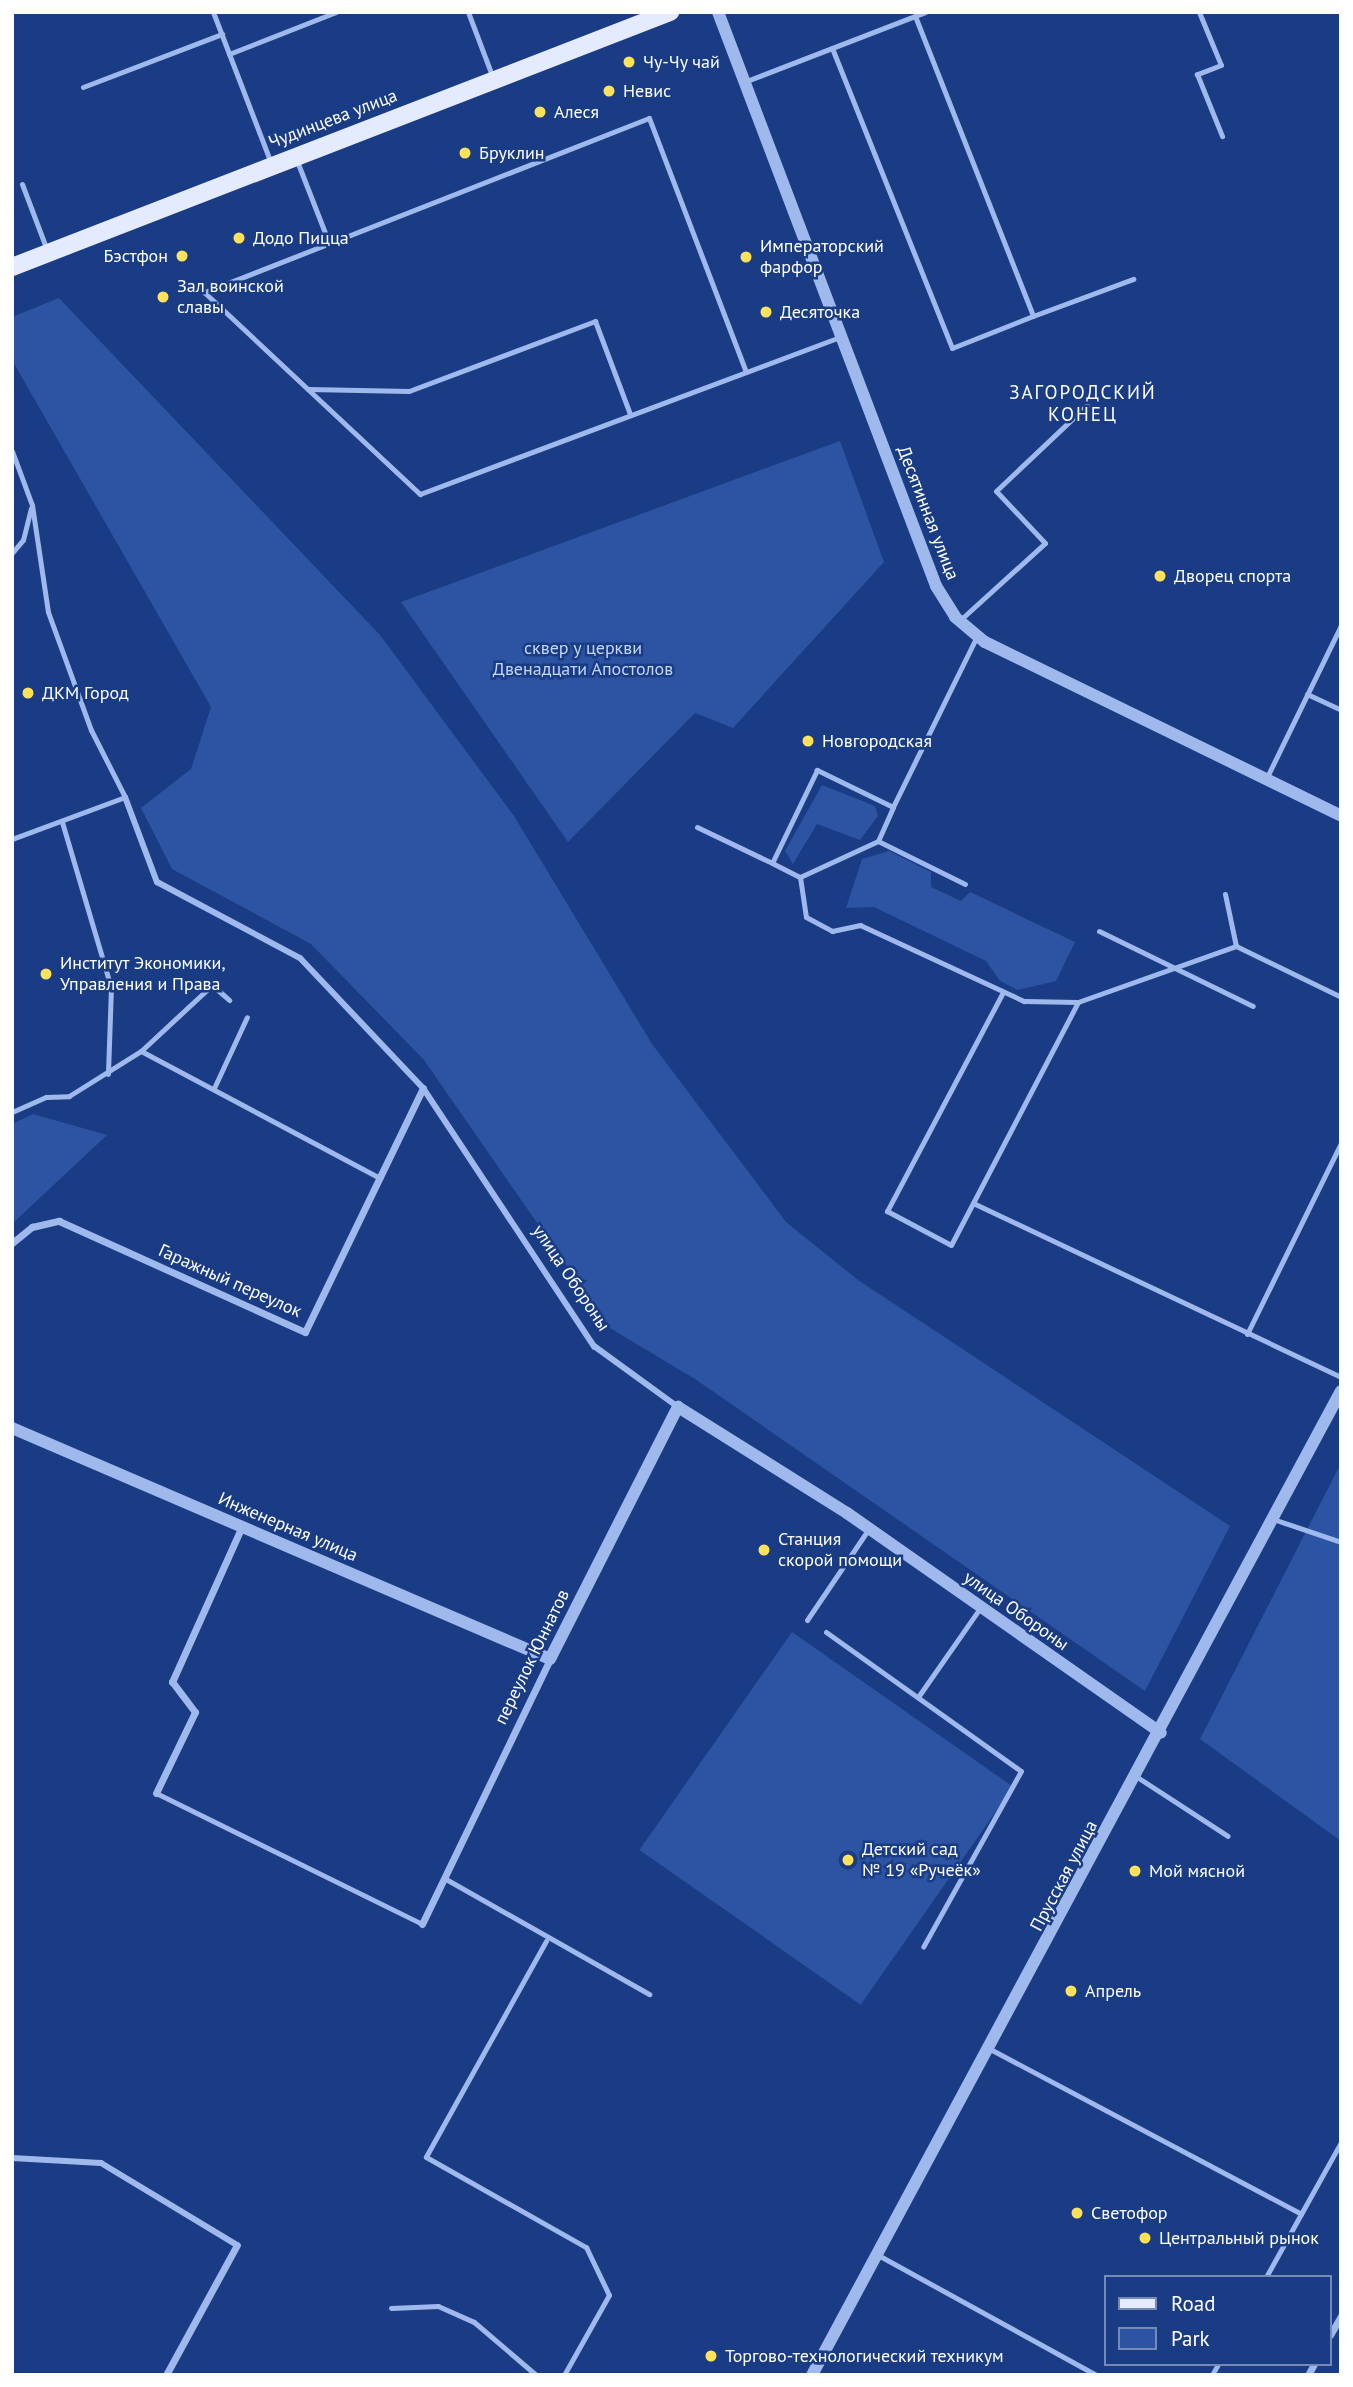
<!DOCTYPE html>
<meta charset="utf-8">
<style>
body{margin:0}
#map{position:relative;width:1353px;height:2387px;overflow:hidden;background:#193c85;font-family:"PT Sans",sans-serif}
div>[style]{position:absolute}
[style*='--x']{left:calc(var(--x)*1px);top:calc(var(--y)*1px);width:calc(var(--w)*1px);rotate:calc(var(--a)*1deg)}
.green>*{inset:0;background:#2c54a3;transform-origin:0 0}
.service>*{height:5px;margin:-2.5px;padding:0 2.5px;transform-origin:2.5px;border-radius:2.5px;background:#9fb9ec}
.pedestrian>*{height:6px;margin:-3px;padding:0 3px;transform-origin:3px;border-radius:3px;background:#9fb9ec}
.minor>*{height:7px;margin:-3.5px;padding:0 3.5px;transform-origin:3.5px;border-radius:3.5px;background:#9fb9ec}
.tertiary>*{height:12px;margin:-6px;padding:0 6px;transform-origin:6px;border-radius:6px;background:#9fb9ec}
.primary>*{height:18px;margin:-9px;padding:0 9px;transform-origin:9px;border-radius:9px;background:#e4ebff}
.dots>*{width:19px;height:19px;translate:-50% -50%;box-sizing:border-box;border:4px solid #193c85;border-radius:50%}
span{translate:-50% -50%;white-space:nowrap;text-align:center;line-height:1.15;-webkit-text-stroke:5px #193c85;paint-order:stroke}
.poi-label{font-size:18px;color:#fff}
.left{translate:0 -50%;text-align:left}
.right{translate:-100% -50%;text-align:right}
.street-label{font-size:18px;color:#fff}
.park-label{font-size:18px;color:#c4d6f9}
.neighbourhood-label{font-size:19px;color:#fff;letter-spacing:2px}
.frame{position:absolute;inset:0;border:14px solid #fff;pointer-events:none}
.legend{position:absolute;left:1104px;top:2275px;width:228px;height:91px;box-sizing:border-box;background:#193c85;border:2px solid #758ab6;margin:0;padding:9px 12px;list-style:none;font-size:21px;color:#fff}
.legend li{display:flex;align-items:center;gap:14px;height:35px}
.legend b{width:35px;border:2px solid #758ab6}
</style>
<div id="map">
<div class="green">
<div style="clip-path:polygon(59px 298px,380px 635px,514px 816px,652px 1044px,786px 1222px,858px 1280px,1230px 1526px,1145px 1691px,695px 1379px,610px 1328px,424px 1060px,311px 944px,172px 869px,141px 808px,191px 769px,211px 707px,12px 360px,12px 317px)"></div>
<div style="clip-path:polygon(840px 441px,884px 562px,733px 728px,695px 713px,568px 842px,401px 602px)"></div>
<div style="clip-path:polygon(822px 785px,875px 806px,878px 816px,860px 840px,817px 824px,793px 864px,785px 851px)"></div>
<div style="clip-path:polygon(889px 851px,931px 872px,931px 887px,961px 901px,970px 892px,1075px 942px,1056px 981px,1018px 990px,1000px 981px,986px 961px,874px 907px,846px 908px,862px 859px)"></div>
<div style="clip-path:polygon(33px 1114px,107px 1135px,12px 1224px,12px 1124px)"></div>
<div style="clip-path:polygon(1341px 1463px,1341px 1841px,1200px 1739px)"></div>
<div style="left:792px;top:1632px;width:270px;height:266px;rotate:35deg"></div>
</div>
<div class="service">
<div style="--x:213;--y:12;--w:162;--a:69"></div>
<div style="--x:468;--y:12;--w:71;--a:69.3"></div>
<div style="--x:1199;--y:12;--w:57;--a:67.5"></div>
<div style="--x:1221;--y:65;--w:26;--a:159"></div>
<div style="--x:1197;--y:74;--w:67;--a:68"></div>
<div style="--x:915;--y:16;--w:322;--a:68.5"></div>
<div style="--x:1033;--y:316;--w:107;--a:-20.3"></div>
<div style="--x:832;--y:48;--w:323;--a:68.2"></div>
<div style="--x:952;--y:348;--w:87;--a:-21.6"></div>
<div style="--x:229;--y:54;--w:115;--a:-21.4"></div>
<div style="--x:744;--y:82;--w:194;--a:-21.1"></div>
<div style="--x:83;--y:87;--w:149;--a:-20.9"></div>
<div style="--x:297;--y:161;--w:88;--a:68.7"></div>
<div style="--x:22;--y:184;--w:71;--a:69.3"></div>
<div style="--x:746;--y:372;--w:272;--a:-110.9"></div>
<div style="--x:649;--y:118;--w:478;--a:158.6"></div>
<div style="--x:204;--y:292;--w:296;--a:43.1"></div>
<div style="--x:420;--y:494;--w:449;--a:-20.5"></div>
<div style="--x:308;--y:389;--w:101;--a:1.1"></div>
<div style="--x:409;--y:391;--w:199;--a:-20.6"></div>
<div style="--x:595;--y:321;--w:99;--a:69.4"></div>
<div style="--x:12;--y:451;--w:58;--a:69.7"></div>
<div style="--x:32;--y:505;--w:108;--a:81.5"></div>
<div style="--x:48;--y:612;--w:126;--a:70"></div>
<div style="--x:91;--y:730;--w:75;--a:63.1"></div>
<div style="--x:125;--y:797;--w:121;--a:159.6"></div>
<div style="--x:12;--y:553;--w:17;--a:-50"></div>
<div style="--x:23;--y:540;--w:33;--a:-76"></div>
<div style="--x:959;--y:621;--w:116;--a:-42.2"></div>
<div style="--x:1045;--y:543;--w:71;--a:-133.3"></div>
<div style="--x:996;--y:491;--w:125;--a:-43.4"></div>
<div style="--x:977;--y:636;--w:191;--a:116.2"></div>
<div style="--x:893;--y:807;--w:85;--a:-154"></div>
<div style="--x:817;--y:770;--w:103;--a:115.8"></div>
<div style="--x:772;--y:863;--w:31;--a:27"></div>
<div style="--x:800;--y:877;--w:40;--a:81.5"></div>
<div style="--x:806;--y:917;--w:30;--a:28"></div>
<div style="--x:832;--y:931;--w:29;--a:-12"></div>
<div style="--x:860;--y:925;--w:181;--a:24.9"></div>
<div style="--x:1024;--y:1001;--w:54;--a:1.1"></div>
<div style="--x:1078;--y:1002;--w:168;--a:-19.5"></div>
<div style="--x:1307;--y:694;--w:38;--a:25"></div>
<div style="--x:1266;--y:779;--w:171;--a:-64"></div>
<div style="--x:62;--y:822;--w:172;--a:73.5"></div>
<div style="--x:111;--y:987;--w:87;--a:92"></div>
<div style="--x:697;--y:827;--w:83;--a:25.6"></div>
<div style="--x:878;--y:841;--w:97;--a:26.3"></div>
<div style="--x:800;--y:877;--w:86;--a:-24.8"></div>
<div style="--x:878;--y:841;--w:37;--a:-66"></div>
<div style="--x:1225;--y:894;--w:53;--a:78.1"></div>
<div style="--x:1099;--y:931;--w:171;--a:26"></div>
<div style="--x:1236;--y:946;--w:117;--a:25.9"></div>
<div style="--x:1002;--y:994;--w:246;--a:117.9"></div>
<div style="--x:887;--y:1211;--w:72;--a:28"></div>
<div style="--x:951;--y:1245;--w:274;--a:-62.4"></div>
<div style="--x:141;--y:1051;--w:97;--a:-42.9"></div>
<div style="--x:212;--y:985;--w:23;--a:41"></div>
<div style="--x:214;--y:1088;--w:78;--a:-65.1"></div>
<div style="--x:12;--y:1112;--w:37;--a:-24"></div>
<div style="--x:46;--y:1097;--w:23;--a:-2"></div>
<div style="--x:69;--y:1096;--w:85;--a:-32"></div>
<div style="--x:141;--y:1051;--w:271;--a:28"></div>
<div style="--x:973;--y:1203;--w:407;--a:25.3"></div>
<div style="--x:1247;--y:1334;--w:213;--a:-63.8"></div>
<div style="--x:1276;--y:1520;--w:69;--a:18.7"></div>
<div style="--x:807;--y:1620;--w:109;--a:-55.9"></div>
<div style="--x:826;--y:1632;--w:239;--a:35.5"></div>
<div style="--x:1021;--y:1771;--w:201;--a:119.1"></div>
<div style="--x:918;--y:1697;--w:108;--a:-55.1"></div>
<div style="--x:1137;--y:1777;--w:108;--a:33"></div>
<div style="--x:156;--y:1793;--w:297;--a:26.2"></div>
<div style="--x:444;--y:1878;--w:236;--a:29.5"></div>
<div style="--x:546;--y:1941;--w:247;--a:119.1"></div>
<div style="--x:426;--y:2157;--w:184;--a:29.4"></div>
<div style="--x:586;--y:2247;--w:53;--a:64.4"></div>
<div style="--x:609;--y:2295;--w:92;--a:119.4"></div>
<div style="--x:990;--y:2049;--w:352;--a:27.9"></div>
<div style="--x:1301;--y:2214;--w:82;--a:-60.9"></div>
<div style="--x:878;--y:2255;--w:249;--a:28.8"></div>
<div style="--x:1266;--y:2277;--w:72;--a:-60.9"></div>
<div style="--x:391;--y:2308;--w:47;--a:-2.4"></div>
<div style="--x:438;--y:2306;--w:39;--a:24"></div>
<div style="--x:474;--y:2322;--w:82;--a:40.5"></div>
<div style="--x:1212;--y:2375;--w:13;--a:-61"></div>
</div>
<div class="pedestrian">
<div style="--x:125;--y:797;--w:91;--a:69.4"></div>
<div style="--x:157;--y:882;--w:162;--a:28"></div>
<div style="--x:300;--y:958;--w:179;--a:46.6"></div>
<div style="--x:423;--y:1088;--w:310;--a:56.5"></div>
<div style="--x:594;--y:1346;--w:104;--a:36"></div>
<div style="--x:12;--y:2158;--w:89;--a:3.2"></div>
<div style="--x:101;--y:2163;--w:159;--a:31.1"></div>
</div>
<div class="minor">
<div style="--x:12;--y:1243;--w:26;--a:-39"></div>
<div style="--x:32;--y:1227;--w:28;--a:-13"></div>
<div style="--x:59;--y:1221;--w:270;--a:24.3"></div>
<div style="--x:305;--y:1332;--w:271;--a:-64.2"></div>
<div style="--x:156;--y:1793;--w:90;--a:-64.3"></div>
<div style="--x:195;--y:1712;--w:38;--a:-127"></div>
<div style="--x:172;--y:1682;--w:171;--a:-65.8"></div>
<div style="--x:422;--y:1924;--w:294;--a:-64.2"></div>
<div style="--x:1330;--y:2335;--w:22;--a:-60"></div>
<div style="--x:166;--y:2375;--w:148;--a:-61.4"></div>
<div style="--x:1308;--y:2375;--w:13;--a:-61"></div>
</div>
<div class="tertiary">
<div style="--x:718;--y:12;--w:614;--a:69.2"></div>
<div style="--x:936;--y:586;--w:36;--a:58"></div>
<div style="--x:955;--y:617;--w:39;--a:40"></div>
<div style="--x:985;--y:642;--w:396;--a:26"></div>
<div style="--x:12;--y:1428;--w:585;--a:23.24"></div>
<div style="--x:550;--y:1659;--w:283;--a:-63.1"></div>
<div style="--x:678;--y:1407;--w:199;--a:32.1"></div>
<div style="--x:847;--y:1513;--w:383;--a:35"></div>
<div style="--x:812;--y:2375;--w:1117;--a:-61.74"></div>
</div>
<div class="primary">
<div style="--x:12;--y:267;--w:706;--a:-21.18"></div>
</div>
<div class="dots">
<div style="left:629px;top:62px;background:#ffe15a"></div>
<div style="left:609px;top:91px;background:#ffe15a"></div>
<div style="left:540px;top:112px;background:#ffe15a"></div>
<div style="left:465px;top:153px;background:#ffe15a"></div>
<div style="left:239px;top:238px;background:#ffe15a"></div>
<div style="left:182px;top:256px;background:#ffe15a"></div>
<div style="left:746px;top:257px;background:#ffe15a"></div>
<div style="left:163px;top:297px;background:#ffe15a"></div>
<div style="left:766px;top:312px;background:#ffe15a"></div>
<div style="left:1160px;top:576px;background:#ffe15a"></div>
<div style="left:28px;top:693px;background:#ffe15a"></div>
<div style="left:808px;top:741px;background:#ffe15a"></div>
<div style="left:46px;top:974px;background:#ffe15a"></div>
<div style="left:764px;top:1550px;background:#ffe15a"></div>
<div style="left:848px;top:1860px;background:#ffe15a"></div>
<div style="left:1135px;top:1871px;background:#ffe15a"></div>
<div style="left:1071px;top:1991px;background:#ffe15a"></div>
<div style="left:1077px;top:2213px;background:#ffe15a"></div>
<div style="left:1145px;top:2238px;background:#ffe15a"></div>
<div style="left:711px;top:2356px;background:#ffe15a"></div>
</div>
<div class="poi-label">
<span class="left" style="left:643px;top:62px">Чу-Чу чай</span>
<span class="left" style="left:623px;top:91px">Невис</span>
<span class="left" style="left:554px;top:112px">Алеся</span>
<span class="left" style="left:479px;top:153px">Бруклин</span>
<span class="left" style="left:253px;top:238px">Додо Пицца</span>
<span class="left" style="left:760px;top:257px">Императорский<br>фарфор</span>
<span class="right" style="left:168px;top:256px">Бэстфон</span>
<span class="left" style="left:177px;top:297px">Зал воинской<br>славы</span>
<span class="left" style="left:780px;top:312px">Десяточка</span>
<span class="left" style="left:1174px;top:576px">Дворец спорта</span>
<span class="left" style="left:42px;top:693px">ДКМ Город</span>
<span class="left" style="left:822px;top:741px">Новгородская</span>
<span class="left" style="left:60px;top:974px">Институт Экономики,<br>Управления и Права</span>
<span class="left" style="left:778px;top:1550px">Станция<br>скорой помощи</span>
<span class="left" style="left:862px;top:1860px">Детский сад<br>№ 19 «Ручеёк»</span>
<span class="left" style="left:1149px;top:1871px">Мой мясной</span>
<span class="left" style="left:1085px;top:1991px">Апрель</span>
<span class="left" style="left:1091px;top:2213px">Светофор</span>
<span class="left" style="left:1159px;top:2238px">Центральный рынок</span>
<span class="left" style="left:725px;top:2356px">Торгово-технологический техникум</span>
</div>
<div class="street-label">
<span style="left:333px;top:119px;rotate:-21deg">Чудинцева улица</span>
<span style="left:928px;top:513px;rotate:69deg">Десятинная улица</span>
<span style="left:571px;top:1278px;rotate:56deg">улица Обороны</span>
<span style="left:230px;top:1281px;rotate:24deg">Гаражный переулок</span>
<span style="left:288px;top:1527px;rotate:23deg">Инженерная улица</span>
<span style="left:1016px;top:1611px;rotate:35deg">улица Обороны</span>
<span style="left:532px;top:1657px;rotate:-64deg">переулок Юннатов</span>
<span style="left:1064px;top:1876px;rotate:-62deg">Прусская улица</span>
</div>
<div class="park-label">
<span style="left:583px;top:659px">сквер у церкви<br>Двенадцати Апостолов</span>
</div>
<div class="neighbourhood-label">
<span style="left:1083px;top:404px">ЗАГОРОДСКИЙ<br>КОНЕЦ</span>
</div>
<div class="frame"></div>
<ul class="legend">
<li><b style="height:9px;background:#e4ebff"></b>Road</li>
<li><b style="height:19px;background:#2c54a3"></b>Park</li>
</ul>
</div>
